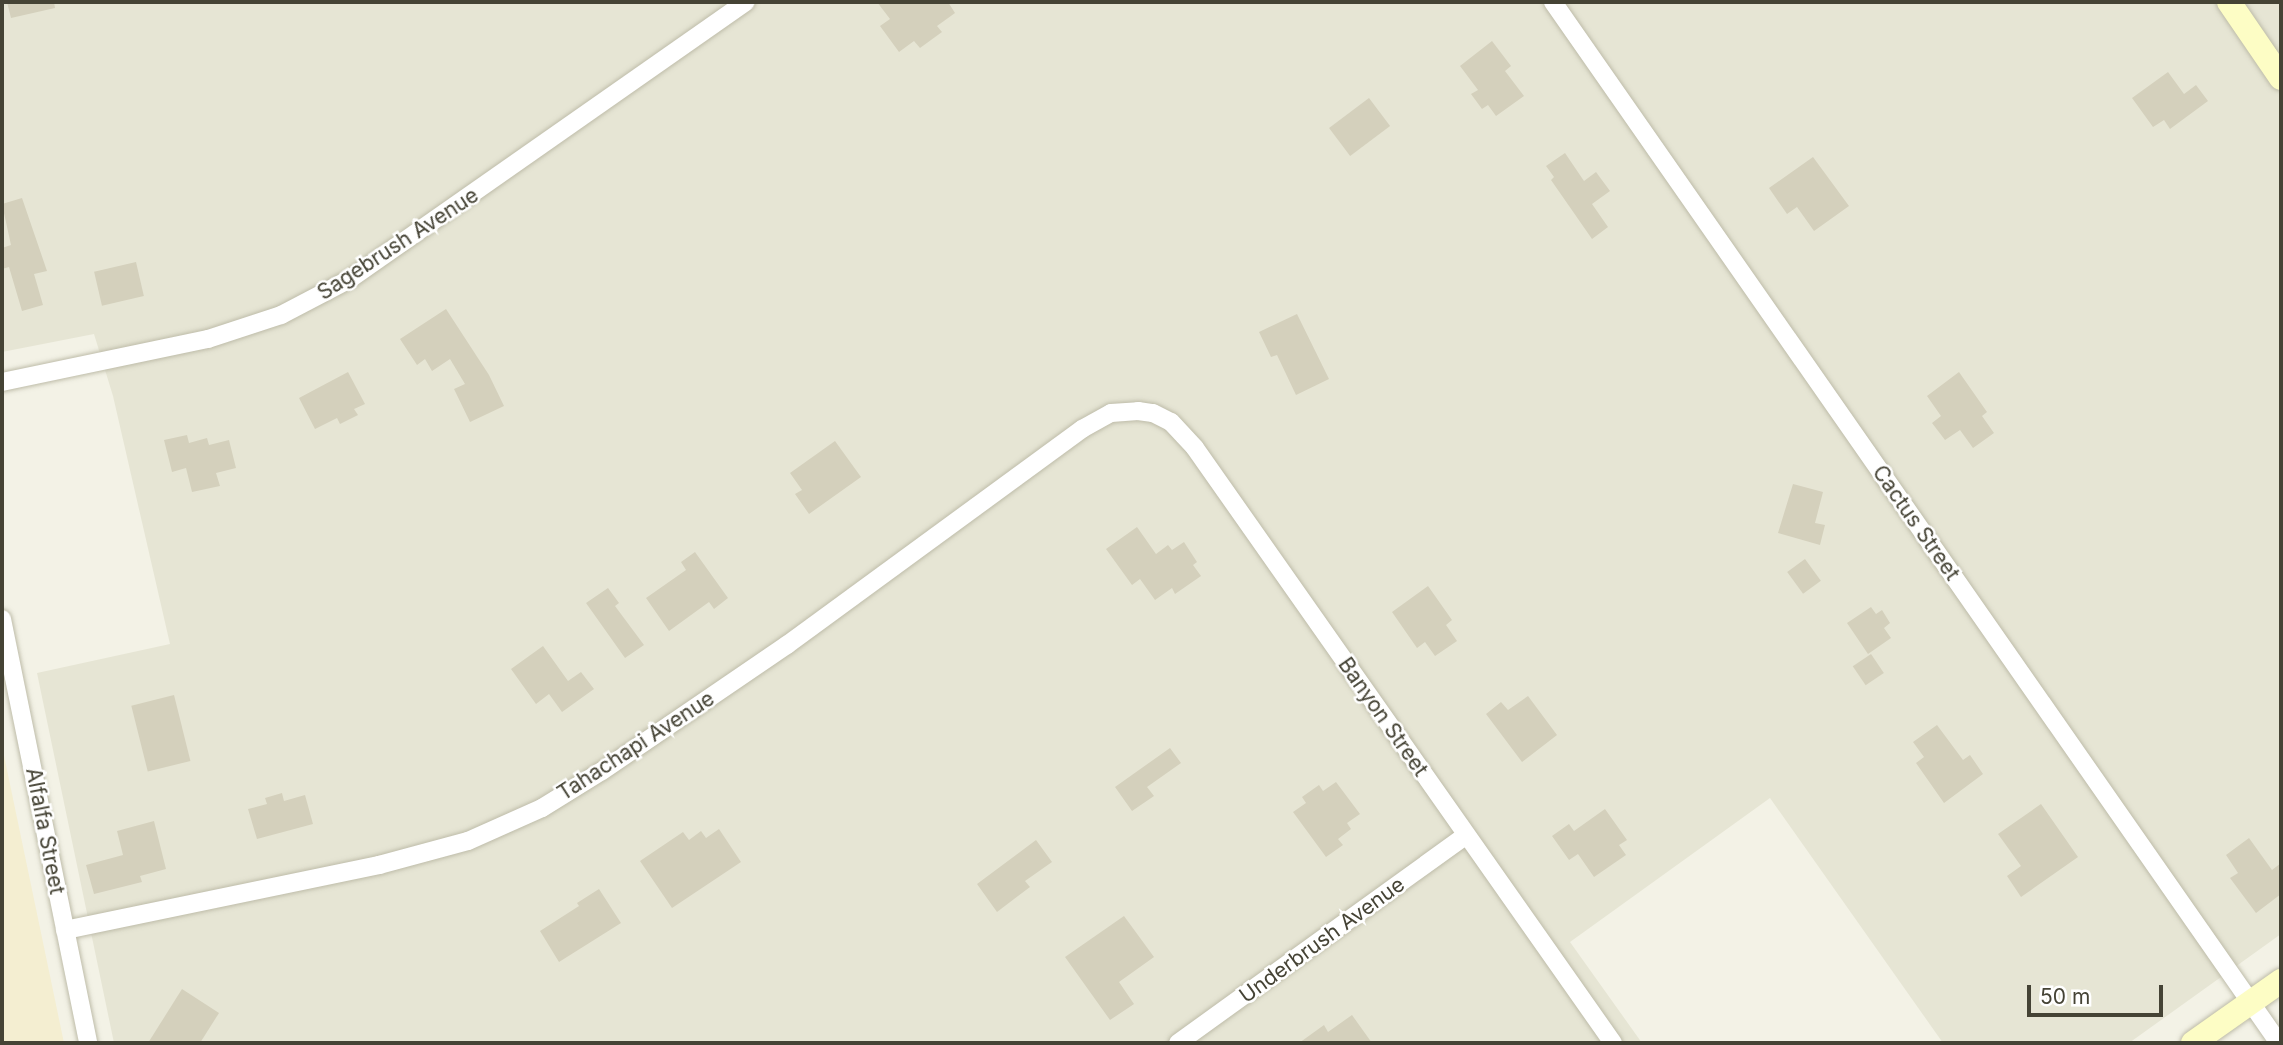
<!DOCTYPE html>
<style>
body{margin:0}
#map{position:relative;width:2283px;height:1045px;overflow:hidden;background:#f3f2e6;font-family:Inter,sans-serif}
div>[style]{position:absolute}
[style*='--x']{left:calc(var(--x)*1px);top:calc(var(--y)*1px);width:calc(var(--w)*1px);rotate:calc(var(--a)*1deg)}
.residential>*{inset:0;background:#e6e5d4}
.commercial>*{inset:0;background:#f4eed1}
.building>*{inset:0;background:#d4d0bc;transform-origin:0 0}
.roads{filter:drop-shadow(0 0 2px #bebca9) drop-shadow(0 0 2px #bebca9)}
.street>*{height:18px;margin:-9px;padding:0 9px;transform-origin:9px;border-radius:9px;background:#fff}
.secondary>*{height:24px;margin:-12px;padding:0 12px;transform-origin:12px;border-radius:12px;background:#fdfdc5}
span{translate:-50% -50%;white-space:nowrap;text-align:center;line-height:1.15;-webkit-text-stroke:5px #fff;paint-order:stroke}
.street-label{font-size:21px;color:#454335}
.frame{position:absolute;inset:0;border:4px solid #454335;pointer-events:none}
.scale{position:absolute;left:2027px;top:985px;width:136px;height:32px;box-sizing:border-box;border:4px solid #454335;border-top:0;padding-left:9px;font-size:21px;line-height:24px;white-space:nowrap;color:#454335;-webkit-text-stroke:5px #fff;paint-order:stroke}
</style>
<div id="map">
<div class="residential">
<div style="clip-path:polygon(2px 2px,2281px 2px,2281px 934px,2129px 1043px,1943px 1043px,1770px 798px,1570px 942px,1642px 1043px,114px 1043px,37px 673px,170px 644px,113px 396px,94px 334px,2px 352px)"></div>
</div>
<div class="commercial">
<div style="clip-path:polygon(2px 746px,64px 1043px,2px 1043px)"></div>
</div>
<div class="building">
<div style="clip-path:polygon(7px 2px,54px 2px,55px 8px,11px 18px)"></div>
<div style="clip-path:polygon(877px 2px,948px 2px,955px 13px,937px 26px,942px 32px,920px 48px,914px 41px,899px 52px,880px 26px,890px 19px)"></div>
<div style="clip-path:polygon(1492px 41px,1511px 66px,1505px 71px,1524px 96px,1496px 116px,1488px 105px,1482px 109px,1471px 94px,1478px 90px,1460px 66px)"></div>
<div style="clip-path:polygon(2168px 72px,2184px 94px,2196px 85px,2208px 101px,2170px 129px,2164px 120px,2153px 127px,2132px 98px)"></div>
<div style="left:1369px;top:98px;width:35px;height:50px;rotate:53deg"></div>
<div style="clip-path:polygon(1565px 153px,1584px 181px,1596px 172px,1610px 191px,1592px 204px,1608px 227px,1592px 239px,1551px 180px,1554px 177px,1546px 166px)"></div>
<div style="clip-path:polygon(1813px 157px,1849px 206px,1814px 231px,1797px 207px,1787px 214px,1769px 188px)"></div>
<div style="clip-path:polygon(22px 198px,47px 271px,34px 274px,43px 305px,22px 311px,9px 267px,2px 269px,2px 248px,11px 245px,2px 204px)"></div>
<div style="left:136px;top:262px;width:35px;height:43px;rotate:77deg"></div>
<div style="clip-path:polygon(446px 309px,489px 375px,504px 406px,470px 422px,454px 389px,465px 384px,450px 359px,432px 371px,425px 359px,417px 365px,400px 339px)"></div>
<div style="clip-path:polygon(1297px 314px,1329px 379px,1296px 395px,1277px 355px,1271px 357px,1259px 332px)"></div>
<div style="clip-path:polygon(348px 372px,365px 404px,354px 409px,358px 415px,340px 424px,337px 418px,315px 429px,299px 398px)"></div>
<div style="clip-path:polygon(1959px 372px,1987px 412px,1982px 416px,1994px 433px,1973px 448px,1960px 430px,1945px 440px,1932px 423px,1941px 416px,1927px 396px)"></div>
<div style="clip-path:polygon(187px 435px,189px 443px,207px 438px,209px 445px,229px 440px,236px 468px,216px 473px,220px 486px,192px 492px,186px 468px,172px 472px,164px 440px)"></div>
<div style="clip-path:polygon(835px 441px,861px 477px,809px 514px,795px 494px,802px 490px,790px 473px)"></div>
<div style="clip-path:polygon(1793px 484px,1823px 492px,1815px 523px,1825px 525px,1820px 545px,1778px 533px)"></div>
<div style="clip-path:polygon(1137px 527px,1156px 554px,1168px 545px,1172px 550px,1184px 542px,1197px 562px,1193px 565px,1201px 576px,1175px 594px,1172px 588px,1155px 600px,1140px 579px,1132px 585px,1106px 549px)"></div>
<div style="clip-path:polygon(695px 552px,728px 598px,714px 609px,709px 602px,669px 631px,646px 598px,686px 570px,681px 562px)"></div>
<div style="left:1805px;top:559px;width:27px;height:22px;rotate:54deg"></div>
<div style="clip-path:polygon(1428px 586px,1452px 620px,1446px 625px,1457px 641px,1435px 656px,1425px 642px,1417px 648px,1392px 612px)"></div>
<div style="clip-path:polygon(608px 588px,619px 603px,615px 606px,644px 645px,625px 658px,586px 603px)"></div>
<div style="clip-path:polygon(1871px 607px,1876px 614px,1882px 610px,1890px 623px,1884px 628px,1891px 638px,1868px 654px,1847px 623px)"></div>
<div style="clip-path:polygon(543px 646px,568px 681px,581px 672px,594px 689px,562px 712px,549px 694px,536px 704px,511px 669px)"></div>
<div style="left:1871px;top:654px;width:23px;height:22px;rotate:56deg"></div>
<div style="left:174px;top:695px;width:68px;height:44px;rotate:76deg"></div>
<div style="clip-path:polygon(1528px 696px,1557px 735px,1522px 762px,1486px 714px,1501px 702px,1508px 710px)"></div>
<div style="clip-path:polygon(1937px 725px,1963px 760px,1970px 755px,1983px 774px,1944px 803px,1916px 763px,1924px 757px,1913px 742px)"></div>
<div style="clip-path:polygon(1170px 748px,1181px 763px,1147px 787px,1154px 796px,1132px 811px,1115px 787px)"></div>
<div style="clip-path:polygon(1336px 782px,1360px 814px,1347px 823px,1351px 829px,1338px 839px,1343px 845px,1326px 857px,1293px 812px,1306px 803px,1302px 797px,1319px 785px,1323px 791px)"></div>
<div style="clip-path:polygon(282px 793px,284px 801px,305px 795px,313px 824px,257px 839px,248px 809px,267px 804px,265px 798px)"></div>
<div style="clip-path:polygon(2041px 804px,2078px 857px,2021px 897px,2007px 876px,2021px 866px,1998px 834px)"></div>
<div style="clip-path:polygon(1605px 809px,1627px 840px,1619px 845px,1626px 855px,1594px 877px,1578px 854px,1569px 860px,1552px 836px,1569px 824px,1574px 831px)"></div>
<div style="clip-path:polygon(154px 821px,166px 869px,140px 876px,142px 882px,94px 894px,86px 865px,123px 855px,117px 831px)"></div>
<div style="clip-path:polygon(719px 829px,741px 862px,672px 908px,640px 861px,683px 832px,689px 840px,701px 831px,706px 838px)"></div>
<div style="clip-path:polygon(2249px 838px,2272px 870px,2281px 863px,2281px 894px,2256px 913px,2230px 878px,2238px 873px,2226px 855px)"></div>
<div style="clip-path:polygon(1036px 840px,1052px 862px,1025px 881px,1030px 887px,997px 912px,977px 884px)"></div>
<div style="clip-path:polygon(599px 889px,621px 923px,559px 962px,540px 931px,579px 906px,577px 903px)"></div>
<div style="clip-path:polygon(1124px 916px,1154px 957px,1119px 982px,1134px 1004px,1110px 1020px,1065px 957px)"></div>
<div style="clip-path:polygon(182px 989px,219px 1013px,200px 1043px,148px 1043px)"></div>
<div style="clip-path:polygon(1352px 1015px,1372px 1043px,1299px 1043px,1324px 1025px,1328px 1032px)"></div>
</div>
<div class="roads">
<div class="street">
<div style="--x:1553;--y:2;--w:1269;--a:55.11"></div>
<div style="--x:2;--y:382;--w:210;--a:-11.8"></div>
<div style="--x:208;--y:339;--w:77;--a:-18.2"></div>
<div style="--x:281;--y:315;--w:78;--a:-27.6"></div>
<div style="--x:350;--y:279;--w:483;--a:-35"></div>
<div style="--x:2;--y:619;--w:433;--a:78.5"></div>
<div style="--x:65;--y:930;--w:321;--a:-11.7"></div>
<div style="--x:379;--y:865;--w:92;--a:-15.1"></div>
<div style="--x:468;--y:841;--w:81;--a:-24"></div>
<div style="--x:542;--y:808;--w:70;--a:-31.7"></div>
<div style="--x:602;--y:771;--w:224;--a:-34.3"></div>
<div style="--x:787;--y:645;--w:366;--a:-36.2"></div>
<div style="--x:1082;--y:429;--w:33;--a:-29"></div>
<div style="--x:1111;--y:413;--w:27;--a:-4"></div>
<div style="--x:1138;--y:411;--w:15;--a:8"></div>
<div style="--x:1153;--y:413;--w:20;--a:27"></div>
<div style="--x:1171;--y:422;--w:35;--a:47"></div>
<div style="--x:1195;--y:448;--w:727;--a:54.91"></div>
<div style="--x:1178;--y:1043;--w:355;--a:-35.8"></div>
</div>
<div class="secondary">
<div style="--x:2229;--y:2;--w:92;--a:55.6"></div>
<div style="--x:2193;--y:1043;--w:108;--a:-35.2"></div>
</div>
</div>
<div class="street-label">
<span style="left:398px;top:244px;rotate:-33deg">Sagebrush Avenue</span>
<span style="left:1916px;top:523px;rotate:55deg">Cactus Street</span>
<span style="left:1383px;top:717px;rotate:55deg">Banyon Street</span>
<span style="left:636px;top:746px;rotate:-33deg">Tahachapi Avenue</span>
<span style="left:45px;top:831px;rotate:79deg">Alfalfa Street</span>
<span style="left:1322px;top:940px;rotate:-36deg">Underbrush Avenue</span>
</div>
<div class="frame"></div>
<div class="scale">50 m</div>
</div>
